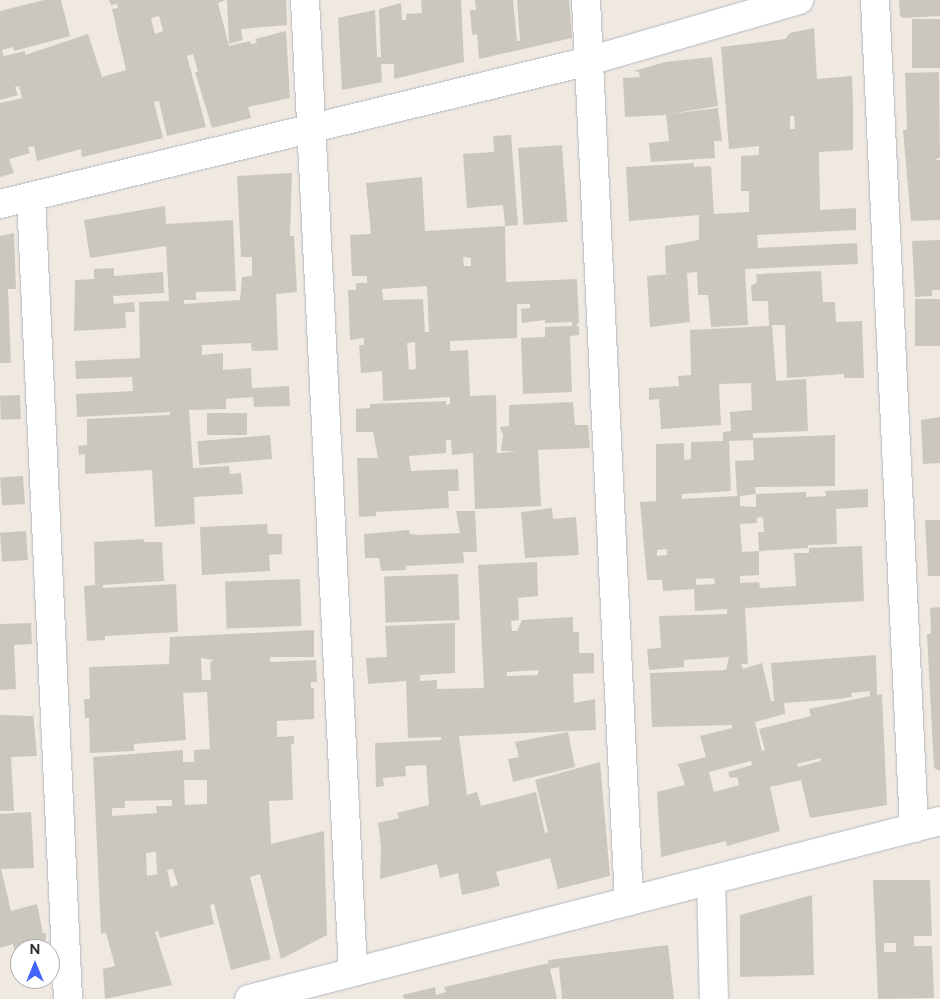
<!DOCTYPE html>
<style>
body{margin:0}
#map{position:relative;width:940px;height:999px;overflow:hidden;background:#efe9e1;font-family:Figtree,sans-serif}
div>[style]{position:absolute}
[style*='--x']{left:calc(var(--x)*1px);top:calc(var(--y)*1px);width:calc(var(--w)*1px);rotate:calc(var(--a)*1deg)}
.building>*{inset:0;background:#cbc7bf;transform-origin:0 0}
.roads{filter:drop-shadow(0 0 1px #b4b7c1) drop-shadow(0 0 1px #b4b7c1)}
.street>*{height:28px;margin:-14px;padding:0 14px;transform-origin:14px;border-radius:14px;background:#fff}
span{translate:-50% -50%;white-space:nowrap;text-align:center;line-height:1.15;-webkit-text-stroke:4px #fff;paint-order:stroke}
.north{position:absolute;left:10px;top:939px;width:50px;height:50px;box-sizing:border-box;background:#fff;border:1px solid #ababab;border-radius:50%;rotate:0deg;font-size:14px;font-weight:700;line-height:20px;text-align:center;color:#2e2e2e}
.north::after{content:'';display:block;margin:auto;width:18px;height:22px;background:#4264fb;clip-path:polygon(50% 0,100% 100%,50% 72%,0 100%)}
</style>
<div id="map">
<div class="building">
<div style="clip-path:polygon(evenodd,44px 0,61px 0,70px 36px,14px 51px,13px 47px,2px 50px,4px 56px,25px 51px,25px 55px,88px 34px,102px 77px,126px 70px,112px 9px,118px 8px,117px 4px,111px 5px,109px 0,226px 0,218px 3px,229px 46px,250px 41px,251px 44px,257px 43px,255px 39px,286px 31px,290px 98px,248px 107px,251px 118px,212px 128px,195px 72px,198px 72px,193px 54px,187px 56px,206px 127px,167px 136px,159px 101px,154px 102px,163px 138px,82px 157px,81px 149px,37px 161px,34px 146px,28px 147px,30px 153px,9px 159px,14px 173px,0 177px,0 103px,22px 98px,19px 86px,15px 87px,18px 95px,0 100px,0 11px,44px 0,159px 16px,163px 31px,155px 34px,151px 18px,159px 16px)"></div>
<div style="clip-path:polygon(227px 0,286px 0,287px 25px,241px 29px,243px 40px,229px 44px)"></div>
<div style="clip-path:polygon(421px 0,461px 0,464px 62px,394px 79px,394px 64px,381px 64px,382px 82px,342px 90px,338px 18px,375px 10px,377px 57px,381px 57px,379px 9px,401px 3px,402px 20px,406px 20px,406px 14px,422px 13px)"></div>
<div style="clip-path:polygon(475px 0,513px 0,517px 41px,520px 41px,517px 0,569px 0,572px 38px,479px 59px,477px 34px,472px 35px,470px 10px,476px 10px)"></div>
<div style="clip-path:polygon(899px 0,940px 0,940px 16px,903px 18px,900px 16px)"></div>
<div style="left:940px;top:19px;width:49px;height:28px;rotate:90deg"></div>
<div style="clip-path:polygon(evenodd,814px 28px,817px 79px,852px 76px,853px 103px,853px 150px,819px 152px,820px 210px,856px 208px,856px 230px,757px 235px,758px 248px,857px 243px,858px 264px,745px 269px,748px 325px,711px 327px,708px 295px,698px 295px,697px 272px,687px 273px,690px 322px,650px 327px,647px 276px,682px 273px,666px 274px,665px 246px,699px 240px,699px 215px,629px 221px,626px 167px,694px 163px,694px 167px,711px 166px,714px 214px,749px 212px,749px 191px,741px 191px,741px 156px,759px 155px,759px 146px,729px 149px,721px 47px,785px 39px,790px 33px,814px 28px,790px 116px,794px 116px,795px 129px,790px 129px,790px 116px)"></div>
<div style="clip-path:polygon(712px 57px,718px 106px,669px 114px,718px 108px,722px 141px,714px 141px,715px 158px,651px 162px,649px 143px,669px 141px,666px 115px,625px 117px,623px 78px,640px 77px,639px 72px,634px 71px,665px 62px)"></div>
<div style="clip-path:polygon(939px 72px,940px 157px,935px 160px,940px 160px,940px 220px,911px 221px,903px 130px,907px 130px,905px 73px)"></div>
<div style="clip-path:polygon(511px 135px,518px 225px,505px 226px,503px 205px,467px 208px,463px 154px,494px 152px,493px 136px)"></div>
<div style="left:562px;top:145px;width:77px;height:44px;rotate:86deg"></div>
<div style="clip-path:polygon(292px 173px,290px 236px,294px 236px,297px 292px,276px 294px,278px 350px,252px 351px,251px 343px,202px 345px,202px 355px,223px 353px,223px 370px,251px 368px,252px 388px,289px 386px,290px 406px,254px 407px,253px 397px,226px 399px,226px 409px,189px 410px,193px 468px,229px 466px,230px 474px,241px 473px,243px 494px,194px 497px,195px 524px,155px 527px,152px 470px,85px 474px,85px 454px,79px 455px,78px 446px,87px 445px,87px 419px,170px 415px,170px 412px,77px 417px,76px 394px,133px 391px,132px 377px,76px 379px,75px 361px,140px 358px,139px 302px,169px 301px,166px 246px,90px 258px,84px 220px,165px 206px,166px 224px,233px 220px,236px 291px,196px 292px,196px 300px,184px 300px,184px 304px,240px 300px,242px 277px,252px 276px,252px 257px,241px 257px,237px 176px)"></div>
<div style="clip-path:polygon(evenodd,422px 177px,425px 231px,505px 226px,506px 282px,577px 279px,579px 322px,576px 326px,579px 326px,579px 335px,570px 336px,572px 392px,523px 394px,521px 338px,545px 337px,545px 327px,572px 326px,572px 322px,545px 323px,545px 320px,522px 323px,521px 309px,530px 308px,530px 304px,517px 304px,517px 338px,450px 341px,450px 351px,468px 350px,470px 396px,496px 395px,497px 453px,517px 451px,501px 451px,503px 435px,500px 427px,509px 426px,509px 405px,573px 402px,575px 425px,588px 425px,590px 448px,538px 450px,541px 506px,475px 509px,473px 453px,452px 455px,451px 440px,446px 440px,446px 453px,397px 457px,409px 456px,411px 471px,458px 469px,459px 491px,448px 491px,449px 508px,376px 512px,376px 516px,359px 517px,357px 458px,378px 458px,373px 432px,356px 432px,356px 409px,370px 408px,370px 404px,446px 401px,446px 405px,450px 404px,450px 397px,383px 401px,382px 371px,361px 373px,359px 345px,364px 345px,364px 338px,350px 340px,348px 290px,356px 290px,356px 283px,367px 283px,367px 276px,352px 276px,350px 235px,371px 234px,366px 183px,422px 177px,463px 257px,471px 258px,471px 266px,464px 266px,463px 257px,422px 177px,427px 286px,429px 332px,425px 332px,423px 299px,383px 300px,382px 289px,427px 286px,422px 177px,415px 342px,416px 369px,409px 370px,407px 343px,415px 342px)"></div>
<div style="clip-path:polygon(14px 233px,16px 289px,8px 289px,11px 363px,0 363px,0 236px)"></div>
<div style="clip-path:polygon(940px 240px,940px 290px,932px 290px,932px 296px,915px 297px,912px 241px)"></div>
<div style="clip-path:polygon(114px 268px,114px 276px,163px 272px,164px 293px,113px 296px,114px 304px,134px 302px,135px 312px,125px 312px,126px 328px,74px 331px,75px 280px,94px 279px,94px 269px)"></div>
<div style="clip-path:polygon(evenodd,821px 271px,823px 302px,835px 302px,836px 322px,862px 321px,864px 378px,844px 378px,844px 374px,787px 378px,785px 325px,772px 325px,776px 381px,806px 379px,808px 431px,753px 433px,753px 438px,835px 435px,835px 486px,755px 487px,756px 494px,806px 492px,806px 497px,826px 496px,825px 491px,868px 489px,868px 507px,836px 509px,837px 544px,808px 545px,808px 548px,759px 551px,758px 532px,764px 532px,763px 517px,757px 518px,757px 523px,740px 524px,742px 552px,759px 551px,759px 575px,740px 576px,740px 583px,759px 582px,760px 588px,796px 586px,794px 553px,809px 553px,809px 548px,862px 546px,864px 601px,745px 608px,748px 664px,741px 664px,743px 669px,762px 663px,771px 701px,774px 701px,771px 663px,876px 655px,877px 695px,882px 694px,887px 805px,810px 818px,801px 780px,770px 787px,780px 831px,727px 846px,726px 841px,661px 857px,657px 792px,685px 785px,678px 764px,706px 757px,700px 736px,732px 728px,732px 725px,652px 727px,650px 673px,726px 670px,729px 657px,684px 660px,684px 667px,649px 670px,647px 649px,661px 648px,659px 616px,727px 614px,727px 609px,695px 611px,694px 589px,663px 591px,662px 580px,647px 580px,640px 502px,656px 501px,656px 444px,684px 443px,684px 460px,691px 459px,691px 442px,723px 441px,723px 432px,731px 431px,730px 412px,752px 410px,751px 383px,719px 384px,721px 425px,661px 429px,659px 399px,649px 400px,649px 388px,679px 386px,678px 376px,691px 375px,690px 330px,769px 326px,768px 301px,752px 301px,751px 286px,757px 282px,756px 274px,821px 271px,753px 440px,754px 460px,735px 461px,737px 496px,682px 499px,682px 494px,731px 491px,729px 441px,753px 440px,821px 271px,756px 494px,756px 507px,740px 506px,740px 496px,756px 494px,821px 271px,667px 549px,667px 555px,657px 556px,657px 550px,667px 549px,821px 271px,714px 578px,715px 584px,696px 585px,696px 579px,714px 578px,821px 271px,870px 691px,870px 696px,809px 709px,811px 716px,759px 729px,765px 750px,762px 751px,755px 722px,785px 714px,784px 703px,838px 699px,852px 697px,851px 693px,870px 691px,821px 271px,821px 758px,821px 761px,798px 767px,797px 764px,821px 758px,821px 271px,751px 761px,752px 765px,728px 772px,730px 778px,737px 777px,739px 785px,714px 792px,709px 772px,751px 761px)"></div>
<div style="left:940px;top:299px;width:47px;height:25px;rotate:90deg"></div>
<div style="left:20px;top:395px;width:24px;height:20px;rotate:88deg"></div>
<div style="left:247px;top:413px;width:22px;height:40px;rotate:90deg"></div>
<div style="clip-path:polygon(940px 417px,940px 463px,923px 464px,921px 420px)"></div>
<div style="left:270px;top:435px;width:24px;height:73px;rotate:85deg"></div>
<div style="left:23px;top:476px;width:28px;height:23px;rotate:86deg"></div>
<div style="clip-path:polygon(552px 508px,553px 519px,576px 517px,579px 555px,525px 558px,521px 512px)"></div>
<div style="clip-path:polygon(456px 511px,475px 511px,477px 552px,463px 552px,464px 563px,406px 566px,406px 570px,381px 571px,379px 558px,365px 558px,364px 534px,409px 530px,410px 534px,419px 535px,460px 533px)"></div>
<div style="clip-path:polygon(925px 520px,940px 520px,940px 576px,928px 576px)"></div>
<div style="clip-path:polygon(267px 524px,268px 534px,282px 534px,282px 554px,269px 555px,270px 571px,202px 575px,200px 527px)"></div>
<div style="left:26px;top:531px;width:29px;height:26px;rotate:86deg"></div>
<div style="clip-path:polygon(144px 539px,144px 542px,162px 542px,164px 581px,103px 585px,103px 588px,176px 584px,178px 632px,105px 636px,105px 640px,87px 641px,84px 586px,95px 585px,94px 542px)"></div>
<div style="clip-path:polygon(evenodd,537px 562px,538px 596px,518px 598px,519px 620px,511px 621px,512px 631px,517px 631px,522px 620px,573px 617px,573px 632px,579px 632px,579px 653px,594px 653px,594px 673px,573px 674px,574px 703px,595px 699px,596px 730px,459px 736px,467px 795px,477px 792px,481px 806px,536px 792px,545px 833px,548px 832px,535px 780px,600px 762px,610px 876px,558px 889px,550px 858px,496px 872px,500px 886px,462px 895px,458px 873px,440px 878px,437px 864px,380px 879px,381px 847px,378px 823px,399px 818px,397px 813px,429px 805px,426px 765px,405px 766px,406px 776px,383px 778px,384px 786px,376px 787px,375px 743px,441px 740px,441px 737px,408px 738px,406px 681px,368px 684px,366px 658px,387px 657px,385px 626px,455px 623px,455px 673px,420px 675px,420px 681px,437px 680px,437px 689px,484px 688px,478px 565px,537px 562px,538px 670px,538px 675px,507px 676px,507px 672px,538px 670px)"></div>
<div style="left:458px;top:574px;width:46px;height:74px;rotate:88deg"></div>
<div style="left:300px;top:579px;width:47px;height:75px;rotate:88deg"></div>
<div style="clip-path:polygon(940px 607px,940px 771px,934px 768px,927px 634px,931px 634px,930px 608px)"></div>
<div style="clip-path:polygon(31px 623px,32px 644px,14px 645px,16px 689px,0 690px,0 624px)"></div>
<div style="clip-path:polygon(evenodd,314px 630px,314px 657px,270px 657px,270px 662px,316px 660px,317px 682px,311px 682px,311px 688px,314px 688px,314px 719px,277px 721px,277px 737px,294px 736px,294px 744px,291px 744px,293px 800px,269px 801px,271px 844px,324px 831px,327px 935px,281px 959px,260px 874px,250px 877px,271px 959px,231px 970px,214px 904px,210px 905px,214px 924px,160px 938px,158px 931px,155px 932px,172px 985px,105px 999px,103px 969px,115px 966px,106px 933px,101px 934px,93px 757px,183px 750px,183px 762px,194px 762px,194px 750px,210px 749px,207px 692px,183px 693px,186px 740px,134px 744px,134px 751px,90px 753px,89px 718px,85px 718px,84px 699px,90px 699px,89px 667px,169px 664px,170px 637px,314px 630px,201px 658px,213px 660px,210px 663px,211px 680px,202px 680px,201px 658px,314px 630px,184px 780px,207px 780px,207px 804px,185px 805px,184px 780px,314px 630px,172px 800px,172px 806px,156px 806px,157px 813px,112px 816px,112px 808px,125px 808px,125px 801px,172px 800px,314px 630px,156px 852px,157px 874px,147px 876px,146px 853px,156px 852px,314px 630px,173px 869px,178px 885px,171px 887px,167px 870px,173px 869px)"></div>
<div style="clip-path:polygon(32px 700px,37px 756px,11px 757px,14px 811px,0 811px,0 715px,33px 716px)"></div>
<div style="clip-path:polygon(568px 732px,575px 767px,513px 782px,508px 759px,519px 757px,515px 742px)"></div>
<div style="clip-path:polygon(31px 812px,34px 868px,1px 869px,11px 911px,37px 904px,43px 933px,46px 933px,46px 949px,20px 949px,20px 956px,16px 957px,13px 944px,0 948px,0 814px)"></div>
<div style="clip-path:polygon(evenodd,873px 880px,930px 880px,932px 936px,914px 936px,914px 946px,932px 946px,934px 998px,878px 999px,873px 880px,884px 943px,896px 943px,896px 952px,884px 952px,884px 943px)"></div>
<div style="clip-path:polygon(812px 895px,814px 975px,740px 977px,740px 915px)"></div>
<div style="clip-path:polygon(668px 945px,674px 999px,562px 999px,559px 967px,550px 969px,557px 999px,404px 999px,403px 995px,435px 987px,436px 995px,446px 992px,444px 987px,549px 963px,548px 960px)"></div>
</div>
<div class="roads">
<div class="street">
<div style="--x:305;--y:0;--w:973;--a:87.17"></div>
<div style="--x:586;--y:0;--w:902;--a:87.27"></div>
<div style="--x:875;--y:0;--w:829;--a:87.3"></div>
<div style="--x:31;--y:197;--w:803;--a:87.36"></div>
<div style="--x:0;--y:204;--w:606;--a:-13.65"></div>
<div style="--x:589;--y:61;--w:219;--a:-16.2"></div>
<div style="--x:711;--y:880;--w:119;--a:88.6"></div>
<div style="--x:249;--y:999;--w:714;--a:-14.45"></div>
</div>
</div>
<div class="north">N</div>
</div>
